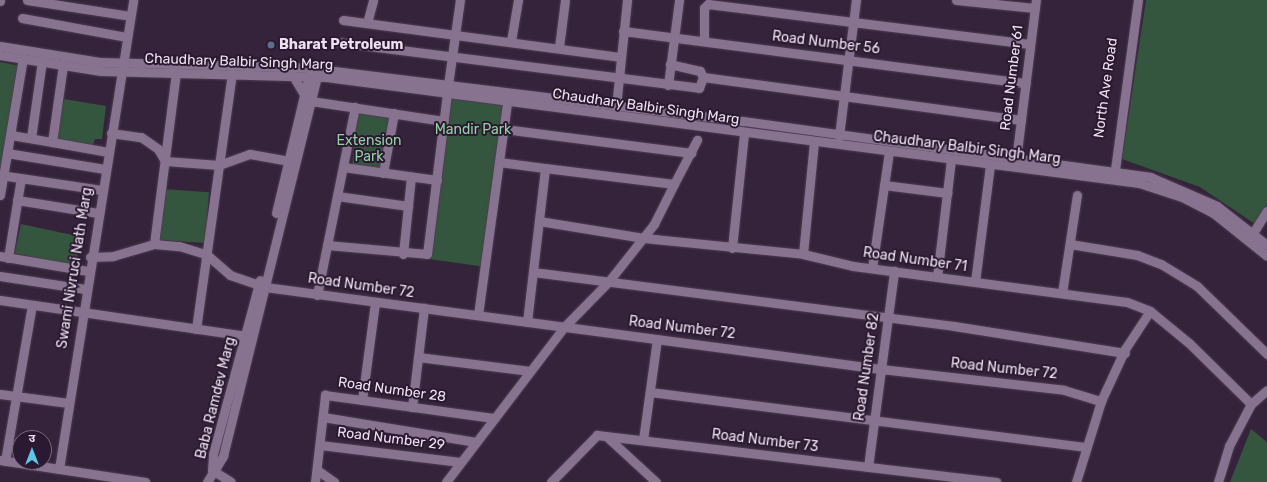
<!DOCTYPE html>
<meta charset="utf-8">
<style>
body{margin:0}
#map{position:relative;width:1267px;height:482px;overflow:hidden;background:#34233a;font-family:Rubik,"Noto Sans Devanagari",sans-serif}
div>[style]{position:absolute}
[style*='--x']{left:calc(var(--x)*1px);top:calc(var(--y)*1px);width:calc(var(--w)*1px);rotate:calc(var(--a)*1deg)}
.green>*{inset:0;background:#35563e;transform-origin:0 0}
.roads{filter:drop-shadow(0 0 1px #4d3e53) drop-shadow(0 0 1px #4d3e53)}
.minor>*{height:9px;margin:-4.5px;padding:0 4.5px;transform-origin:4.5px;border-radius:4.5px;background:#87738f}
.dots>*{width:11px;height:11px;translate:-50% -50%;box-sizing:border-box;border:2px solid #2a1930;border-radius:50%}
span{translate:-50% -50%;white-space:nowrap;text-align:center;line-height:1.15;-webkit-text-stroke:4px #2a1930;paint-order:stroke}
.street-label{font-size:14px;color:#ede1f1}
.poi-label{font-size:14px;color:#ede1f1;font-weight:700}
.left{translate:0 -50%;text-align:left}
.park-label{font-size:14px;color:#92d1a3}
.north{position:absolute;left:12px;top:430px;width:40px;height:40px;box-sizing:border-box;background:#2a1930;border:1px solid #78697d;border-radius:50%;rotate:0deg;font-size:11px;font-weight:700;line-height:16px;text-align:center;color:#ede1f1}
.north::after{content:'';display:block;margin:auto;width:14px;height:18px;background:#5cc7e7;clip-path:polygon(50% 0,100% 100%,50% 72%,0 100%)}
</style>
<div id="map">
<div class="green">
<div style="clip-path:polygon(1146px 0,1267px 0,1267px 205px,1255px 224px,1200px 187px,1122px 159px)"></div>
<div style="clip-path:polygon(0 62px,20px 66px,3px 167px,0 167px)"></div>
<div style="left:448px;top:96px;width:58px;height:164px;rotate:8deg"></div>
<div style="clip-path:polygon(64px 99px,106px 106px,102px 139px,95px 139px,92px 147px,57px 138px)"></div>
<div style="left:357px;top:110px;width:37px;height:56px;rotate:5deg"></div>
<div style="left:163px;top:189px;width:46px;height:51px;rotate:4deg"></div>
<div style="left:21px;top:224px;width:62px;height:30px;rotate:12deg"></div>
<div style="clip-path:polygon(1251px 429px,1267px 442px,1267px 482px,1230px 482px)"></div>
</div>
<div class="roads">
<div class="minor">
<div style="--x:27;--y:0;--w:104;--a:8.8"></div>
<div style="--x:956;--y:0;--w:79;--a:5.8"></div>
<div style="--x:0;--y:1;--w:1;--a:-90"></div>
<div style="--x:22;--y:18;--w:107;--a:10.3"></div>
<div style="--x:343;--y:20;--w:279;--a:7.6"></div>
<div style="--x:367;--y:23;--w:24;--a:-75"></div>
<div style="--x:623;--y:31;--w:406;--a:7.4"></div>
<div style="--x:511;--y:41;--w:42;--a:-80.3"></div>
<div style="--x:704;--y:41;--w:33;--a:-90"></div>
<div style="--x:704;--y:8;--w:6;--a:-45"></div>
<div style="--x:708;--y:4;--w:324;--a:7.1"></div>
<div style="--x:337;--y:42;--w:365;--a:7.2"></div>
<div style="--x:699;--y:88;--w:12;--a:-70"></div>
<div style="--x:703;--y:77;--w:7;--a:-117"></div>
<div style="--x:700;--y:71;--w:31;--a:-167"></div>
<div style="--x:0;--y:46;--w:101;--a:9.1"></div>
<div style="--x:100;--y:62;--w:210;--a:1.6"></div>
<div style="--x:310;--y:68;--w:436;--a:7"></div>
<div style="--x:743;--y:121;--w:411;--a:7.8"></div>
<div style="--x:1150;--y:177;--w:73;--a:23.4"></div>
<div style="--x:1217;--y:206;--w:63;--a:38"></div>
<div style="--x:559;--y:47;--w:47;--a:-82.7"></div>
<div style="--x:0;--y:55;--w:102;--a:9"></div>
<div style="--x:101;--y:71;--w:225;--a:1.5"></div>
<div style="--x:326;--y:77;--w:820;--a:7.43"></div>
<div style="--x:1139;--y:183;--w:45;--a:18"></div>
<div style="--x:1182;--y:197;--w:34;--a:27"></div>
<div style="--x:1212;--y:212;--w:70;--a:38.7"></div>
<div style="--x:63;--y:65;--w:78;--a:98.1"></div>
<div style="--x:52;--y:142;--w:57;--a:10.1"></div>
<div style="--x:293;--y:76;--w:23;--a:59"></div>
<div style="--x:703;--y:77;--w:321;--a:7.7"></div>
<div style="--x:448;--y:85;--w:86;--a:-82"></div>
<div style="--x:668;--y:85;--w:86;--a:-82.6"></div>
<div style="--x:311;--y:101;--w:134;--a:8.6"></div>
<div style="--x:616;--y:107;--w:108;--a:-84.1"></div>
<div style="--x:504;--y:129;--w:189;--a:7.3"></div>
<div style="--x:111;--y:133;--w:30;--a:8"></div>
<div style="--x:141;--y:137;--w:21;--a:35"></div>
<div style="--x:158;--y:149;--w:14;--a:60"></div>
<div style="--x:165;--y:161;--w:54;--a:4.2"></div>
<div style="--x:219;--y:165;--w:33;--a:-20"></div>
<div style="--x:250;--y:154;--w:40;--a:10"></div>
<div style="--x:11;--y:135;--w:42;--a:9.7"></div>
<div style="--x:839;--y:136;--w:137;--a:-82.9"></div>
<div style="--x:31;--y:138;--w:78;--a:-81.9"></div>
<div style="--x:7;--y:153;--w:99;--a:9.3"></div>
<div style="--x:1016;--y:160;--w:161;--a:-82.9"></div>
<div style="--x:499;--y:162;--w:46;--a:7.4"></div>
<div style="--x:343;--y:167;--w:95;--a:7.9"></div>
<div style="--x:383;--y:173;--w:61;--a:-79.6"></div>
<div style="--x:0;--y:175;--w:103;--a:8.4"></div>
<div style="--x:1114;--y:177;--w:179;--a:-82.3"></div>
<div style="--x:884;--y:185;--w:64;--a:7.2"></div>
<div style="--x:0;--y:195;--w:139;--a:-80.5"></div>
<div style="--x:337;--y:196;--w:72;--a:8"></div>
<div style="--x:17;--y:200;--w:82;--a:9.1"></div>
<div style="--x:276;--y:213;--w:147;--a:-76.6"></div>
<div style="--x:539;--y:221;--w:106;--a:9.2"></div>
<div style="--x:644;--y:238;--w:160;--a:5.7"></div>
<div style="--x:803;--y:254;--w:51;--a:13.5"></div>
<div style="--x:853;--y:266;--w:276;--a:7.5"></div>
<div style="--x:1127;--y:302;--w:25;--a:21"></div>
<div style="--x:1150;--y:311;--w:50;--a:39.4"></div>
<div style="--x:1189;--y:343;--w:87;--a:44.5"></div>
<div style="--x:1253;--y:233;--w:26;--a:-58"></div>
<div style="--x:154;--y:244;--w:172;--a:-82.7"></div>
<div style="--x:1070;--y:244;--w:68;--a:9.3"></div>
<div style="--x:1137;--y:255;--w:26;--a:21"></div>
<div style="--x:1161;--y:264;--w:42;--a:31.4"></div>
<div style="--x:1197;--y:286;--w:98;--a:44.2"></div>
<div style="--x:327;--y:245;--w:100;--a:5.1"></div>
<div style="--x:427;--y:254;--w:162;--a:-82.9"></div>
<div style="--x:732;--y:248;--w:115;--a:-84"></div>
<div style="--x:403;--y:254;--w:78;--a:-84.1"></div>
<div style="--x:803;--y:254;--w:113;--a:-84.4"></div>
<div style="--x:0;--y:256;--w:89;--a:9.7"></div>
<div style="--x:90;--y:257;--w:23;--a:-2"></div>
<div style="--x:113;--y:256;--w:43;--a:-16.3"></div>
<div style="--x:154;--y:244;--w:25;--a:5"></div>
<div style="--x:179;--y:246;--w:28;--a:17"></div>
<div style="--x:206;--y:254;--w:32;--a:41"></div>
<div style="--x:230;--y:275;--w:37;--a:19"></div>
<div style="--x:265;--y:287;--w:621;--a:7.58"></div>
<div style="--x:881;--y:369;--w:184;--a:6.5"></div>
<div style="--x:1064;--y:390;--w:39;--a:17"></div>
<div style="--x:8;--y:258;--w:81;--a:-80.8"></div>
<div style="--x:872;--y:268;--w:117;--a:-81.7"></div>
<div style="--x:533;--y:272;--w:424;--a:7.3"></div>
<div style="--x:954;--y:326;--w:173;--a:9"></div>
<div style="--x:0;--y:276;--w:86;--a:8.7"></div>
<div style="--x:937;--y:277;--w:118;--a:-83.2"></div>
<div style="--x:975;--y:282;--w:118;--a:-82.7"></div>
<div style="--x:1062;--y:293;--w:99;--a:-81.3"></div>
<div style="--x:317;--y:295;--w:192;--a:-78.6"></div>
<div style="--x:0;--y:300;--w:249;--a:8.3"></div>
<div style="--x:478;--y:315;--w:215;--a:-82.2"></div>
<div style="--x:527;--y:322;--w:155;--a:-83.3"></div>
<div style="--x:545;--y:168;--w:130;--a:7.1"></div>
<div style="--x:674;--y:184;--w:50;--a:-62.4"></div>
<div style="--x:196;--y:329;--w:258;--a:-82"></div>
<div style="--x:418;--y:357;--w:113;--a:7.1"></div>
<div style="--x:650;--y:392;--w:440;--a:7.2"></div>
<div style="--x:0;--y:394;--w:69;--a:7.5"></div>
<div style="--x:362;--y:400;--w:99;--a:-82.4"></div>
<div style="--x:412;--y:407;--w:100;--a:-83.1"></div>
<div style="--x:323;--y:417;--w:155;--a:9.3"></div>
<div style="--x:606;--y:436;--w:68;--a:42.6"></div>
<div style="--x:643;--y:440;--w:102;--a:-82.1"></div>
<div style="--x:320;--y:445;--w:141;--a:6.9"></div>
<div style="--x:0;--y:460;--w:147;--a:8.6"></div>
<div style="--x:5;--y:461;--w:158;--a:-80.2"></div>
<div style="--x:868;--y:467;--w:198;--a:-82.4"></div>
<div style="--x:59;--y:469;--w:475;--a:-81"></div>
<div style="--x:212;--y:470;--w:16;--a:-86"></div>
<div style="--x:213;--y:454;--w:180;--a:-74.9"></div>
<div style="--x:212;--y:470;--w:22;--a:32"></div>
<div style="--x:317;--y:470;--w:21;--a:35"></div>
<div style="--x:207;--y:482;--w:31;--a:-58"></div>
<div style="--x:223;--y:456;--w:396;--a:-76.1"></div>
<div style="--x:315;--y:482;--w:88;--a:-83.4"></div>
<div style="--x:325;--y:395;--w:171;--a:7.8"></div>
<div style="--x:446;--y:482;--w:195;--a:-52.7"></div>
<div style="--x:564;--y:327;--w:64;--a:-45.6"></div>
<div style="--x:609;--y:281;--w:73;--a:-51.7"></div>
<div style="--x:654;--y:224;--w:45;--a:-63.4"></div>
<div style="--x:551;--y:482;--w:66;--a:-45.6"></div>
<div style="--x:597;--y:435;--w:402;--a:6.7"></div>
<div style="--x:1076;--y:482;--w:85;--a:-72.8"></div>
<div style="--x:1101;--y:401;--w:57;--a:-65.2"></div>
<div style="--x:1125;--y:349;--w:45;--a:-56.7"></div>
<div style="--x:1218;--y:482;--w:38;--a:-73"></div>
<div style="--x:1229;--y:446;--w:47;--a:-62.4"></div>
<div style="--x:1251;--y:404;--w:21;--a:-41"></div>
</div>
</div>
<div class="dots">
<div style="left:271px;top:45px;background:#5c6f8a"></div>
</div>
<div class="street-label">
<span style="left:826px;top:43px;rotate:7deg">Road Number 56</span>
<span style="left:239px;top:62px;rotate:2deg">Chaudhary Balbir Singh Marg</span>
<span style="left:1012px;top:78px;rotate:-83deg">Road Number 61</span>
<span style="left:1106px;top:88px;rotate:-82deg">North Ave Road</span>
<span style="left:646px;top:107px;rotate:8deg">Chaudhary Balbir Singh Marg</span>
<span style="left:967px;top:148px;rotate:7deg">Chaudhary Balbir Singh Marg</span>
<span style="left:915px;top:260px;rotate:8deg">Road Number 71</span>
<span style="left:75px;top:268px;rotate:-81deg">Swami Nivruci Nath Marg</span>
<span style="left:361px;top:286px;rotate:8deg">Road Number 72</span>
<span style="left:682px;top:328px;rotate:7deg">Road Number 72</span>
<span style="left:867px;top:367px;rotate:-82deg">Road Number 82</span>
<span style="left:1004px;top:369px;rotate:6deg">Road Number 72</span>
<span style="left:392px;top:390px;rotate:8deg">Road Number 28</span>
<span style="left:216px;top:398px;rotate:-76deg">Baba Ramdev Marg</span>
<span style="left:391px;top:439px;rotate:7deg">Road Number 29</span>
<span style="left:765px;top:441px;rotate:7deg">Road Number 73</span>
</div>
<div class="poi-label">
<span class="left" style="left:279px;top:45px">Bharat Petroleum</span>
</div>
<div class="park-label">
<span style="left:473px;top:130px">Mandir Park</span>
<span style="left:369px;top:149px">Extension<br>Park</span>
</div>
<div class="north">उ</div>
</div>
